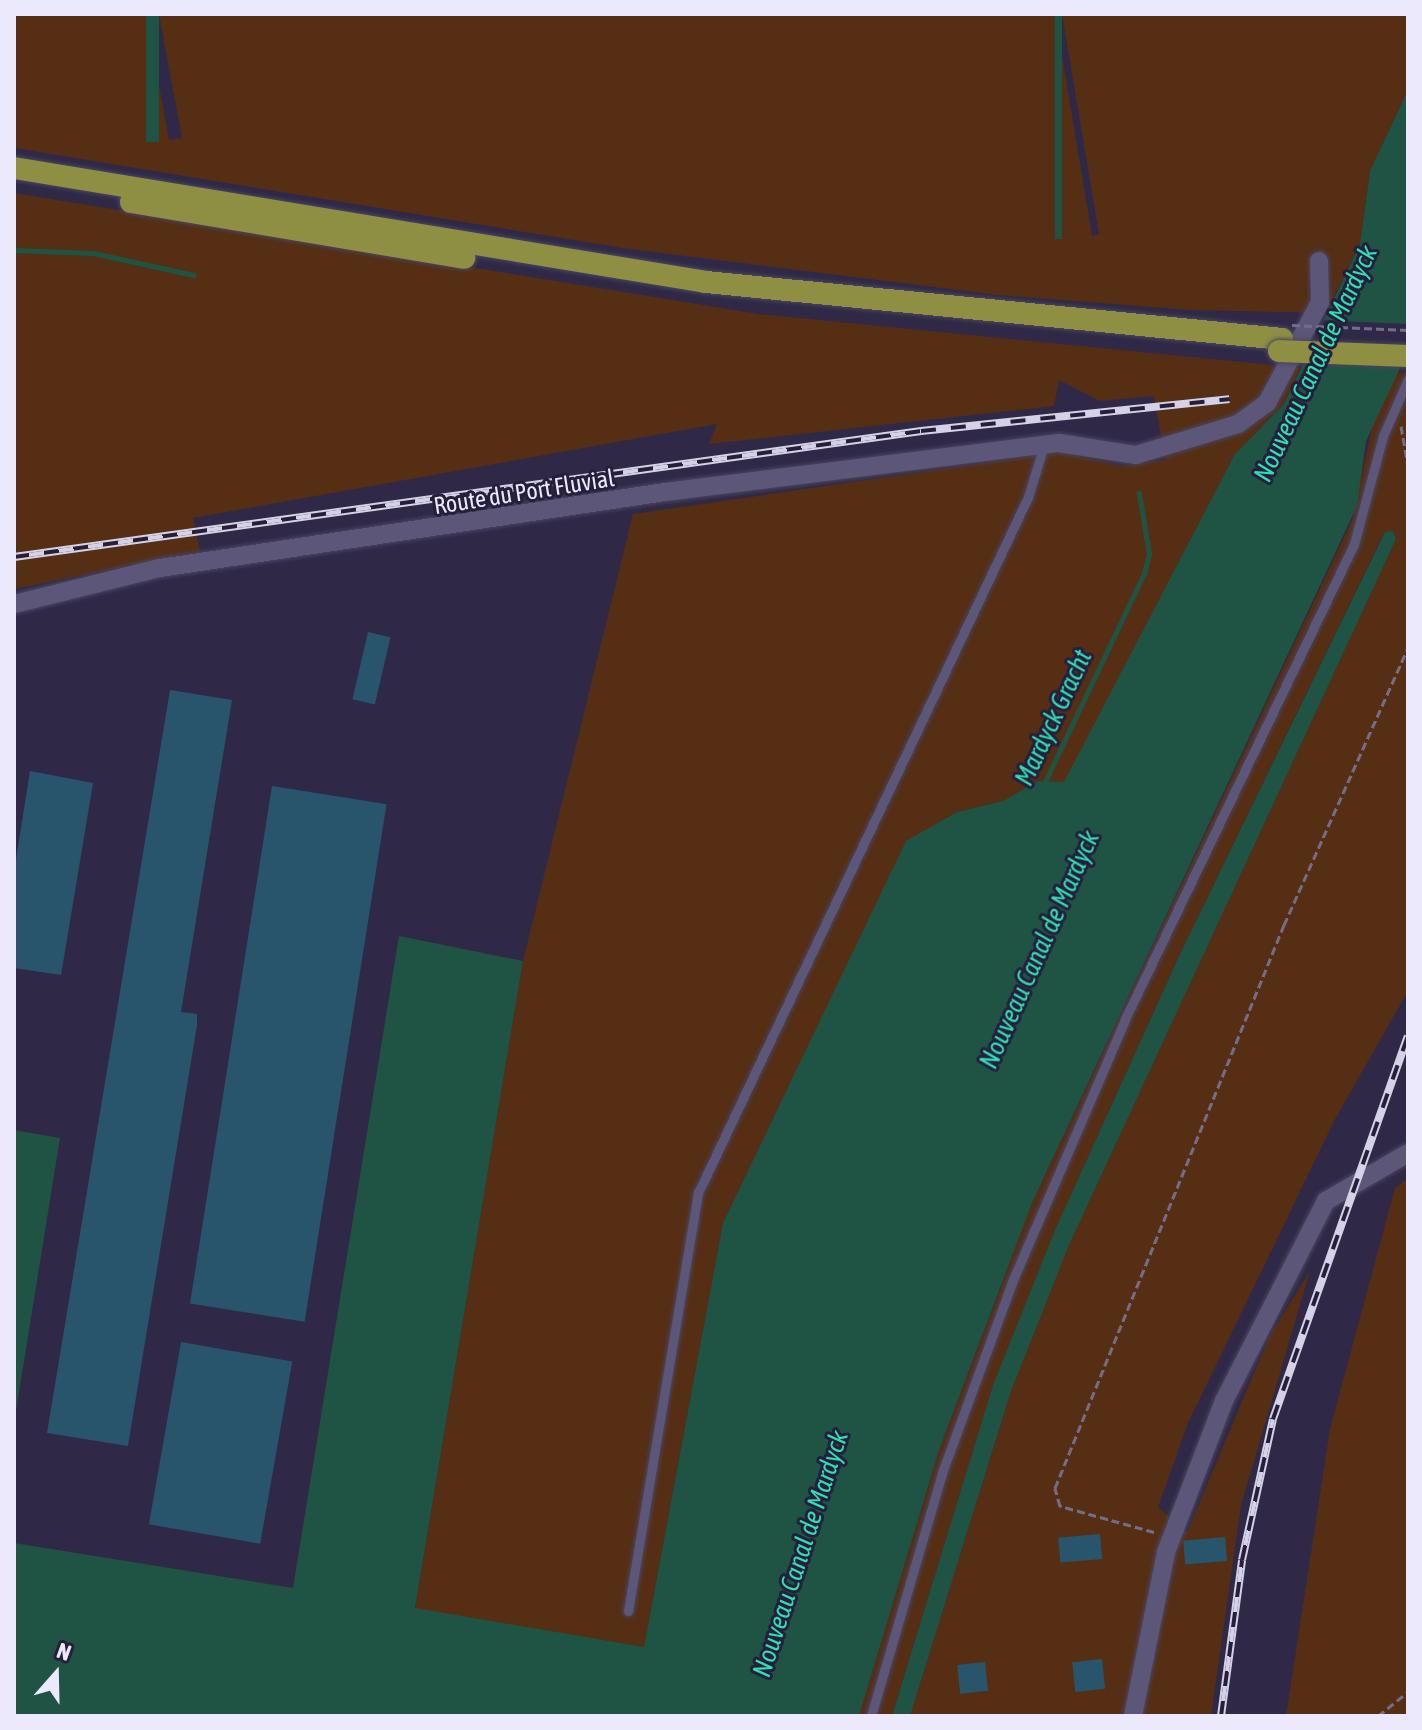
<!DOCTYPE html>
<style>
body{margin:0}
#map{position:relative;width:1422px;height:1730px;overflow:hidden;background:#2f2947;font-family:"Asap Condensed",sans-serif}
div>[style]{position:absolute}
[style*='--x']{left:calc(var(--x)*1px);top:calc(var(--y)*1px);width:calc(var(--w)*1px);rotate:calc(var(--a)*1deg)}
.green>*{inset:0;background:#562e14}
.water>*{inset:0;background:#1f5445;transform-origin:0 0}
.pier>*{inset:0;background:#2f2947}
.stream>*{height:5px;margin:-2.5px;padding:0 2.5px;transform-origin:2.5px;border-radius:2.5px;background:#1f5445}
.building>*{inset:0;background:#28556b;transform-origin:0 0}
.path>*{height:3px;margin-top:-1.5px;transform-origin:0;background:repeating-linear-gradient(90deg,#736e88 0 8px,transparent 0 12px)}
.roads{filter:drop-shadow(0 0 2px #4a455f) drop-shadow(0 0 2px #4a455f)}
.service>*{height:9px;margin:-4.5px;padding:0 4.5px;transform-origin:4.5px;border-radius:4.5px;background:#5c5778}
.minor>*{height:18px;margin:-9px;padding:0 9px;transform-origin:9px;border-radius:9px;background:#5c5778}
.primary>*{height:22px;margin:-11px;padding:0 11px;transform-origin:11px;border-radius:11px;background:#8f8f43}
.rail>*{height:8px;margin-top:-4px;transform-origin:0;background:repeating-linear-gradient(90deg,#251f3c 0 15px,#d5d2e7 0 30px);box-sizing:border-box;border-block:2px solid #d5d2e7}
.path-bridge>*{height:3px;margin-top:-1.5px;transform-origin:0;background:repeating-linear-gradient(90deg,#736e88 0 8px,transparent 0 12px)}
.bridges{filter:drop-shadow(0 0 2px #4a455f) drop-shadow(0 0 2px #4a455f)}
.primary-bridge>*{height:22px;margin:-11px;padding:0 11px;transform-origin:11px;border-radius:11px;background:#8f8f43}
span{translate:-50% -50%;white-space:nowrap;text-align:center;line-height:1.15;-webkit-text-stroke:6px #251f3c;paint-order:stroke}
.street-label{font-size:24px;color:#ece9fd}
.water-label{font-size:26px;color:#30deb4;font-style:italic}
.frame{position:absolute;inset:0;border:16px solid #ece9fd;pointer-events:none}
.north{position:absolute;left:16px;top:1634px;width:80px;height:80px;-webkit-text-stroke:6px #251f3c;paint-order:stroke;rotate:20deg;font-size:22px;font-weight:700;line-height:32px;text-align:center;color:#ece9fd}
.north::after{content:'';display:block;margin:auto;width:28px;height:36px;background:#ece9fd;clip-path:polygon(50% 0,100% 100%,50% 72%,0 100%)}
</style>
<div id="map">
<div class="green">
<div style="clip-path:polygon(14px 14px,146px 14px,169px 140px,182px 138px,159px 14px,1055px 14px,1092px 236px,1099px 234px,1062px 14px,1408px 14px,1408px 90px,1370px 171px,1360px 244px,1326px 313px,1190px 310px,997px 295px,622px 248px,14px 148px)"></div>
<div style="clip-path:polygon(14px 193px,759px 314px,1301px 368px,1284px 404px,1235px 454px,1064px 783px,1038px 781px,1003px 801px,957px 812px,906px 842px,723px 1223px,644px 1647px,415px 1609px,523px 961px,633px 514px,1060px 452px,1122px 466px,1165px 460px,1154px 396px,1100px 401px,1059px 380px,1054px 406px,709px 444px,717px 424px,193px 518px,200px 551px,14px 589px)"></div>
<div style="clip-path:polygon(1408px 372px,1408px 991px,1334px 1121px,1188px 1423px,1158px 1507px,1187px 1532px,1270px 1335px,1310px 1271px,1241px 1505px,1211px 1716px,910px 1716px,1010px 1394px,1069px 1245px,1396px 539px,1393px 531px,1384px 533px,1181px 952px,1055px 1230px,993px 1385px,892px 1716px,859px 1716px,939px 1450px,1032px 1203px,1352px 520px,1373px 423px,1397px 373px)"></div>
<div style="clip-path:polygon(1408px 1178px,1408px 1716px,1286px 1716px,1330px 1429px,1395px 1188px)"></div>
</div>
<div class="water">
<div style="left:146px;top:14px;width:13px;height:128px"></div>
<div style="left:1055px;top:14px;width:7px;height:225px"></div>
<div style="clip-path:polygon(1408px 90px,1408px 351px,1366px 441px,1357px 506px,1032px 1203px,939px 1450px,859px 1716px,14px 1716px,14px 1543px,293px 1588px,399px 936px,523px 961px,415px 1608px,644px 1647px,723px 1223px,906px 841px,957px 812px,1003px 801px,1038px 781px,1064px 782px,1235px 454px,1284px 404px,1360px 244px,1370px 171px)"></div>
<div style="clip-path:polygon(1393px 531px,1396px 539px,1069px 1245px,1010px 1394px,910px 1716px,892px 1716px,993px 1385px,1055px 1230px,1181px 952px,1385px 532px)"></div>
<div style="clip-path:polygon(14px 1130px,60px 1138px,14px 1423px)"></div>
</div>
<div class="pier">
<div style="clip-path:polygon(1318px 320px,1408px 324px,1408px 360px,1300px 361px)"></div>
</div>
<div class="stream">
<div style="--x:14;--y:250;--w:79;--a:2.2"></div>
<div style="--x:93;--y:253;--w:103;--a:12.3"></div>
<div style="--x:1042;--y:788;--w:238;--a:-64.6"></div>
<div style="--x:1144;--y:573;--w:20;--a:-75"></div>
<div style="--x:1149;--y:554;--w:62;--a:-99.3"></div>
</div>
<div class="building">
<div style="left:368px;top:632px;width:23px;height:69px;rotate:13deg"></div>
<div style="clip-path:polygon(170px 690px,232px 700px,181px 1012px,197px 1014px,197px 1025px,128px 1446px,47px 1433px)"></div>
<div style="clip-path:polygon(30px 771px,93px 783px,61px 975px,14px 968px,14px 872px)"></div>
<div style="left:272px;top:786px;width:116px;height:524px;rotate:9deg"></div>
<div style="left:181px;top:1342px;width:113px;height:185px;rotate:10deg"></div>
<div style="left:1100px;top:1534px;width:25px;height:42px;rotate:85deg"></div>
<div style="left:1225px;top:1537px;width:24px;height:42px;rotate:85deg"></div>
<div style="left:1102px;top:1659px;width:30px;height:30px;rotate:84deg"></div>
<div style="left:985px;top:1662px;width:29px;height:28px;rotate:84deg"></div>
</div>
<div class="path">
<div style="--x:1401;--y:426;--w:41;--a:80.1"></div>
<div style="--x:1154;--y:1532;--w:98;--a:-164.5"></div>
<div style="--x:1060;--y:1506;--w:19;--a:-106"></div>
<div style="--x:1055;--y:1488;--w:608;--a:-67.87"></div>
<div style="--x:1284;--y:925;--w:303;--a:-65.9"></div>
<div style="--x:1378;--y:1716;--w:38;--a:-39"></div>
</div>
<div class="roads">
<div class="service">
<div style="--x:628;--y:1611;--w:424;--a:-80.5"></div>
<div style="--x:698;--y:1193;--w:770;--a:-64.63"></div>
<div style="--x:1028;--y:497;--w:54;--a:-72.9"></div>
<div style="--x:871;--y:1716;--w:256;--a:-73.7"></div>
<div style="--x:943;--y:1470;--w:200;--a:-69.8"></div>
<div style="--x:1012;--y:1282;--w:286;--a:-66.7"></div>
<div style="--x:1125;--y:1019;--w:527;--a:-64.26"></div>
<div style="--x:1354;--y:544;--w:112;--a:-75"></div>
<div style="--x:1383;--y:436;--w:62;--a:-66.3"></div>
</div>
<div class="minor">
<div style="--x:14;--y:604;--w:150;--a:-13.9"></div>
<div style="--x:160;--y:568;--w:511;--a:-8.56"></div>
<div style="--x:665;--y:492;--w:397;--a:-7.1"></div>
<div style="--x:1059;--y:443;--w:78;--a:8.9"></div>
<div style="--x:1136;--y:455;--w:107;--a:-16.9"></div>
<div style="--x:1238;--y:424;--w:36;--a:-36"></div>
<div style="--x:1267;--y:403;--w:114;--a:-62.3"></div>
<div style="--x:1320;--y:302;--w:41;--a:-91.4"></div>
<div style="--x:1133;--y:1716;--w:167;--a:-78.6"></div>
<div style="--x:1166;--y:1552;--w:162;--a:-69"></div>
<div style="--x:1224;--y:1401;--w:225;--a:-63"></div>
<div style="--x:1326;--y:1201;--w:95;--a:-30.3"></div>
</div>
<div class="primary">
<div style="--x:14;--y:168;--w:701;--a:9.35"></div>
<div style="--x:706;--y:282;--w:579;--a:5.65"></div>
<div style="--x:131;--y:202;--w:338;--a:9.5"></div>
</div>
</div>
<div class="rail">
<div style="--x:14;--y:557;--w:916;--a:-7.91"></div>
<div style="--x:921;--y:431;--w:310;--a:-5.9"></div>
<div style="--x:1221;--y:1716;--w:157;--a:-82.3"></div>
<div style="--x:1242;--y:1560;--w:144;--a:-77.6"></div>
<div style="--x:1273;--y:1419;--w:406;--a:-70.6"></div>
</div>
<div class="path-bridge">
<div style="--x:1292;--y:325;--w:116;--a:2.5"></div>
</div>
<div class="bridges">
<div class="primary-bridge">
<div style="--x:1279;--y:351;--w:129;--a:2.2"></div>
</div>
</div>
<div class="street-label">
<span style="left:524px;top:492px;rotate:-9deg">Route du Port Fluvial</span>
</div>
<div class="water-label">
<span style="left:1316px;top:364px;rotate:-65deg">Nouveau Canal de Mardyck</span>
<span style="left:1054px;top:718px;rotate:-65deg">Mardyck Gracht</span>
<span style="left:1040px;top:950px;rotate:-66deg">Nouveau Canal de Mardyck</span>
<span style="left:801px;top:1554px;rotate:-72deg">Nouveau Canal de Mardyck</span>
</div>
<div class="frame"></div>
<div class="north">N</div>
</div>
